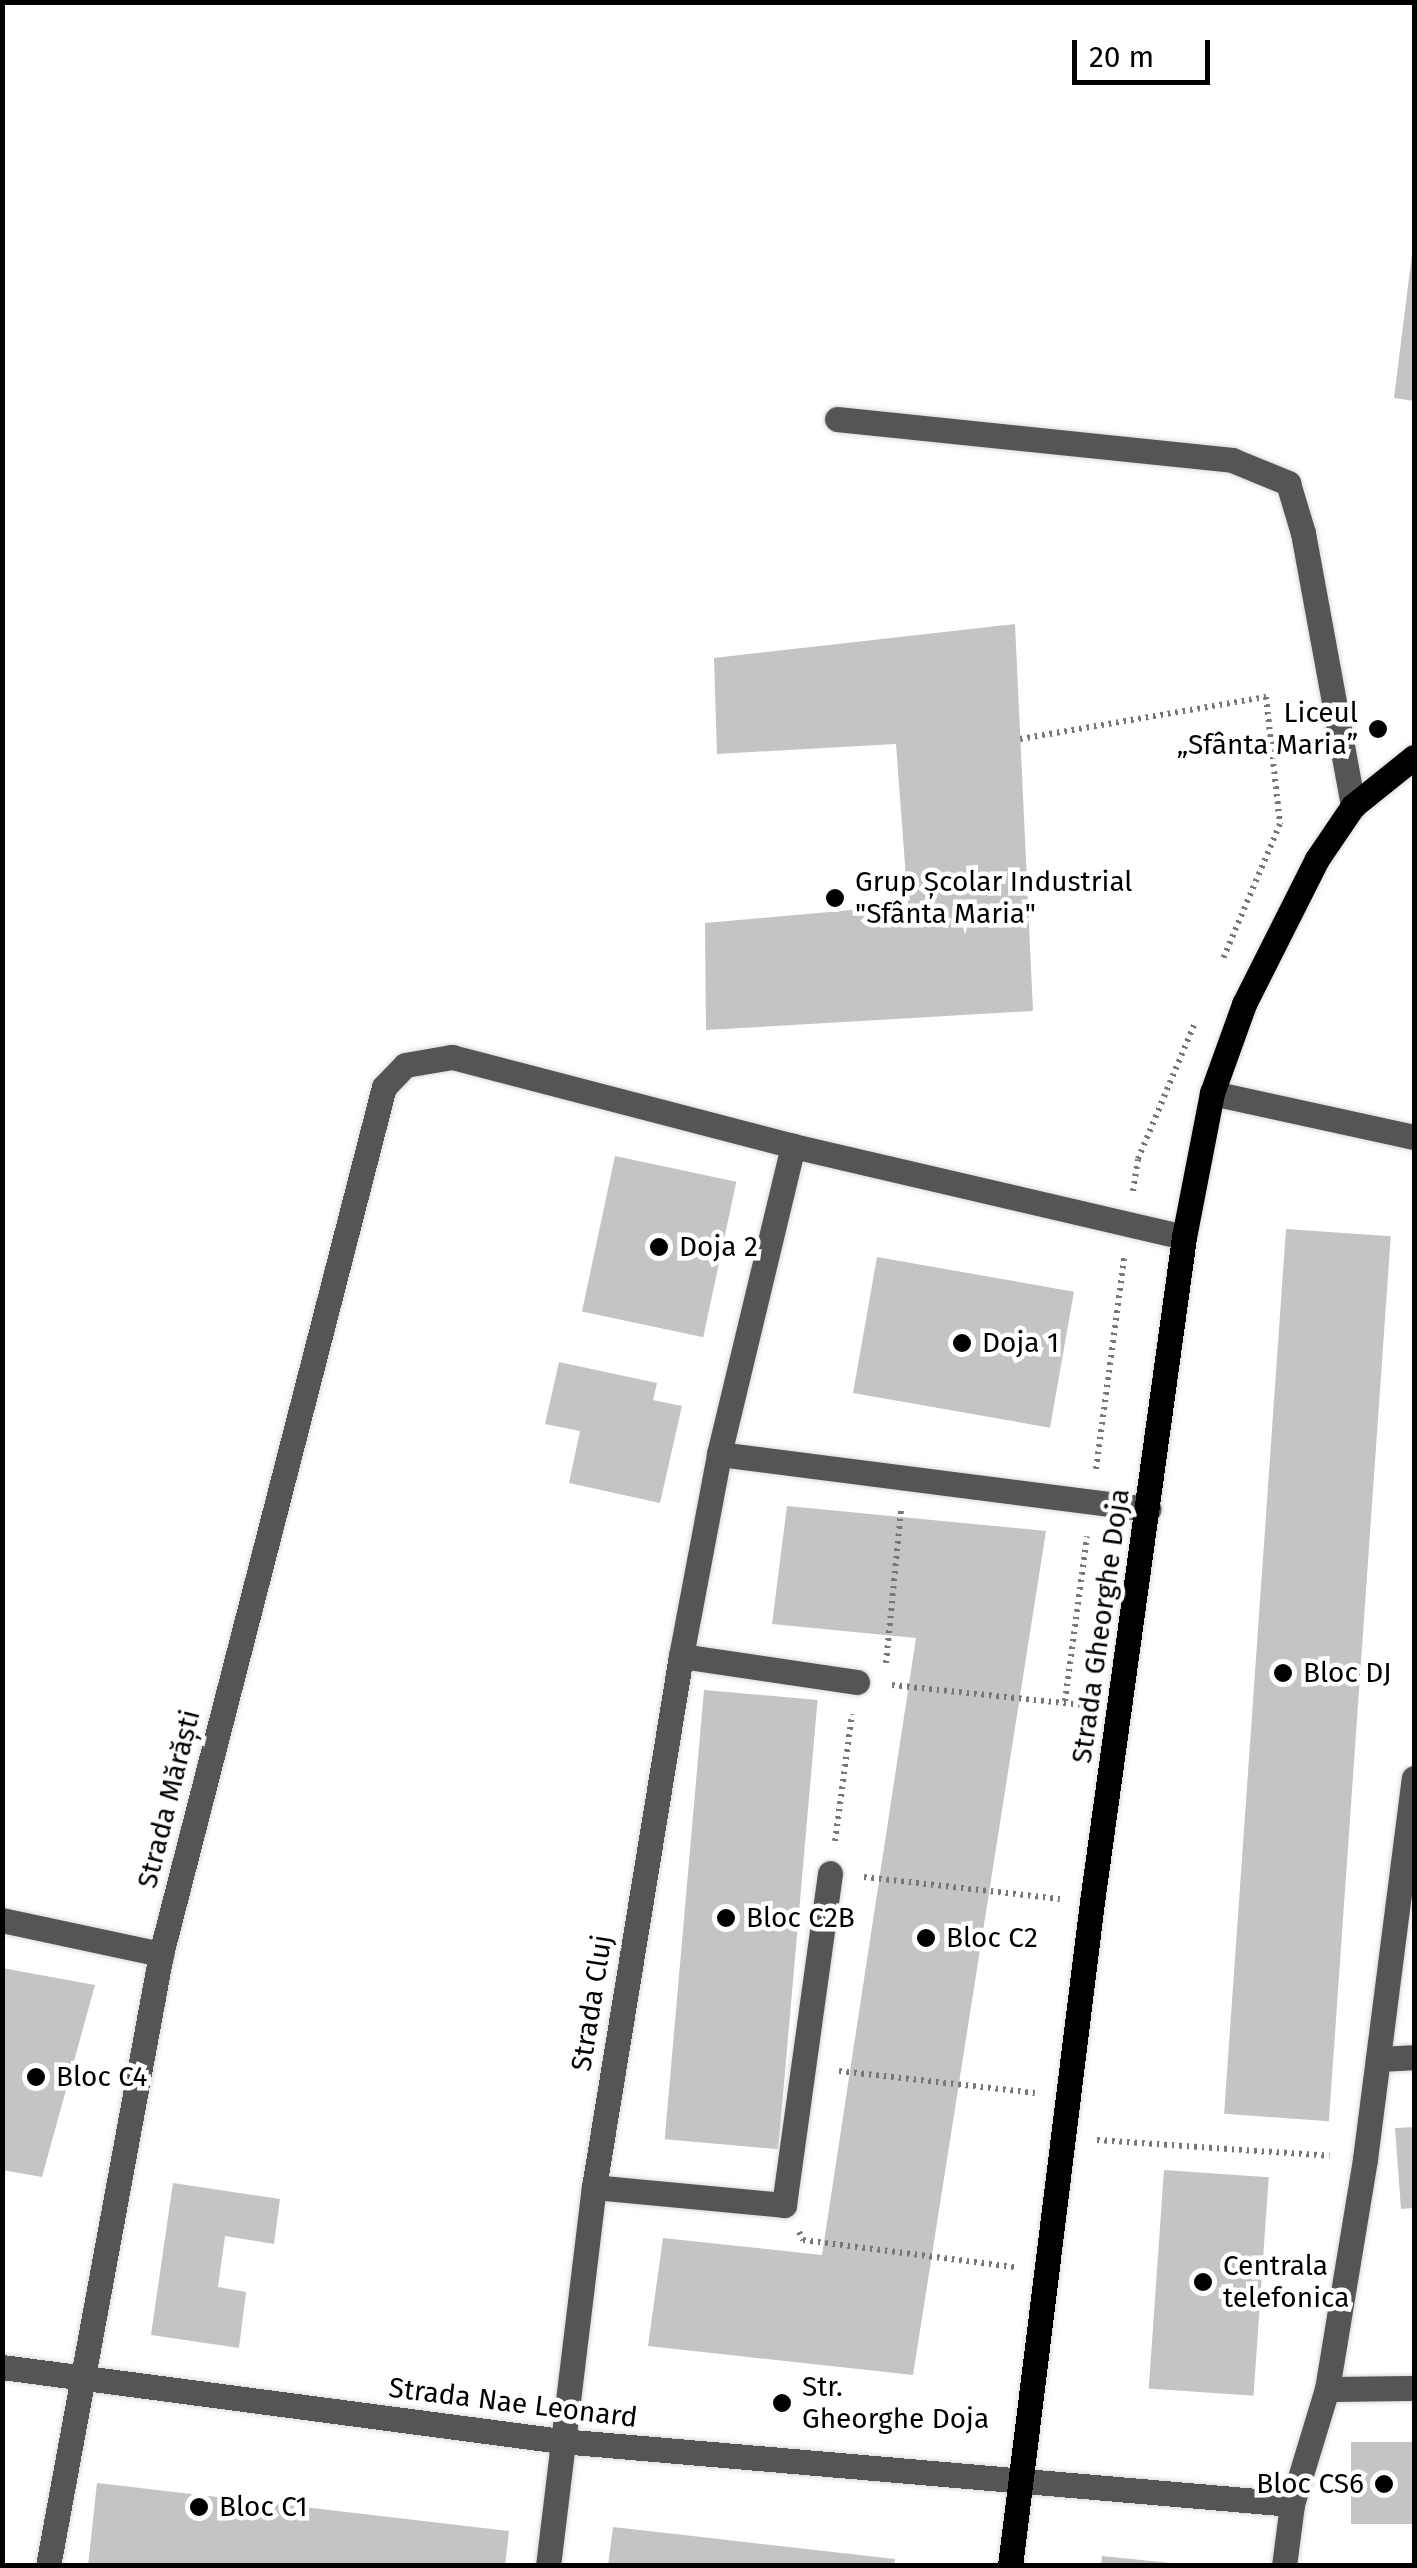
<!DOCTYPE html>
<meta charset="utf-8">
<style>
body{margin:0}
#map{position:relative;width:1417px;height:2568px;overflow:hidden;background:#fff;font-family:"Fira Sans",sans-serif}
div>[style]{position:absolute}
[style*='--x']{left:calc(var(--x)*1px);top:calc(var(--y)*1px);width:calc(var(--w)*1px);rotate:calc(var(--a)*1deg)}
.building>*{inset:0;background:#c4c4c4;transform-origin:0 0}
.path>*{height:6px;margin-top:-3px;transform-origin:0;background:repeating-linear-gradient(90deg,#777 0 2.5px,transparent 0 7.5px)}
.roads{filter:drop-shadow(0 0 2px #dbdbdb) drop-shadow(0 0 2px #dbdbdb)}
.minor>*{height:25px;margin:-12.5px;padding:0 12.5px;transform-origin:12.5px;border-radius:12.5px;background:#555}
.major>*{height:25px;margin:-12.5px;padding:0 12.5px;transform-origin:12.5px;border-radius:12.5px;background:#000}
.dots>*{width:28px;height:28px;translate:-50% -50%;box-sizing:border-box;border:5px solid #fff;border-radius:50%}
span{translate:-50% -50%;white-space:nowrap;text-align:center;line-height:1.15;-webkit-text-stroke:9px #fff;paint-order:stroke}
.poi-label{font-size:28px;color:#000}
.right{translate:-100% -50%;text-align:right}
.left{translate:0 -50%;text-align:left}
.street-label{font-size:28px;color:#000}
.frame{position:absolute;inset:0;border:5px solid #000;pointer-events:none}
.scale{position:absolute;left:1072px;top:40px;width:138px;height:45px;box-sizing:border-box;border:5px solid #000;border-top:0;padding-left:12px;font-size:30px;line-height:35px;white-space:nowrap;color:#000;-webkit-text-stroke:8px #fff;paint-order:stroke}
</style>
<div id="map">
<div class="building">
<div style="clip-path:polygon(1412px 254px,1414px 254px,1414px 401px,1394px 398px)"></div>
<div style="clip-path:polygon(1015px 624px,1033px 1011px,706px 1030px,705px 923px,908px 905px,896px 744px,717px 754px,714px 658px)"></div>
<div style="left:615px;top:1156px;width:124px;height:159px;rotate:12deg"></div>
<div style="left:1286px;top:1229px;width:105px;height:887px;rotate:4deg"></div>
<div style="left:877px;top:1257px;width:200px;height:138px;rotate:10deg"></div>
<div style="clip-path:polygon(559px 1362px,657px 1383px,653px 1400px,682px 1406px,660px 1503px,569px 1483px,580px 1431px,545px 1424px)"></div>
<div style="clip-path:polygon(787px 1506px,1046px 1531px,913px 2375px,648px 2346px,663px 2238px,822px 2255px,916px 1638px,772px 1624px)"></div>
<div style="left:704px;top:1690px;width:114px;height:451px;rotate:5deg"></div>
<div style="clip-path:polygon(2px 1968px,95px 1985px,42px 2177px,2px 2170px)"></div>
<div style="clip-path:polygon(1414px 2127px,1414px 2208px,1401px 2209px,1395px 2128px)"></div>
<div style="left:1164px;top:2170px;width:105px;height:219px;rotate:4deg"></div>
<div style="clip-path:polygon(173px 2183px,280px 2199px,274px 2244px,225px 2236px,218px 2287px,246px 2292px,239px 2348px,151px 2335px)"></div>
<div style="left:1414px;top:2442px;width:82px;height:63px;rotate:90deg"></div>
<div style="clip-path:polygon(97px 2483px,509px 2531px,505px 2566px,88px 2566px)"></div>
<div style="clip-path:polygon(613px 2527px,895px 2559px,894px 2566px,608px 2566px)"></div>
<div style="clip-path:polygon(1102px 2556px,1171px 2563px,1171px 2566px,1101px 2566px)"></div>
</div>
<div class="path">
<div style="--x:1020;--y:739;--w:250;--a:-9.7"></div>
<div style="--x:1266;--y:697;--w:128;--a:83.7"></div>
<div style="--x:1280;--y:824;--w:147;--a:112.9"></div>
<div style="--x:1133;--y:1191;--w:32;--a:-81"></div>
<div style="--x:1138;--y:1159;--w:145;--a:-67.3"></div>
<div style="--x:1096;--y:1469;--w:213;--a:-82.4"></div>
<div style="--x:886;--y:1663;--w:153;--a:-84.4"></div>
<div style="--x:892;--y:1685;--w:192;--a:6"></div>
<div style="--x:1065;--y:1701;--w:166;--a:-82.4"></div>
<div style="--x:835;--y:1841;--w:128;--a:-82.4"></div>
<div style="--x:864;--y:1877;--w:197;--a:6.4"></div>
<div style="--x:839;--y:2071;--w:197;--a:6.4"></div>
<div style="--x:1097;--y:2140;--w:233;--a:3.9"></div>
<div style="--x:799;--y:2232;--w:9;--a:63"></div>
<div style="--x:803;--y:2240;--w:214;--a:7.3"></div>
</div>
<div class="roads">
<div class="minor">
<div style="--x:837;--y:419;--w:397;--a:5.9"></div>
<div style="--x:1232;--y:460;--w:61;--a:22.3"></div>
<div style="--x:1288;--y:483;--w:52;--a:73.3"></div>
<div style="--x:1303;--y:533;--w:278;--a:79.6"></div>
<div style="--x:1212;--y:1093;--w:207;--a:12.3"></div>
<div style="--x:719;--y:1454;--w:433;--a:7.3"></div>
<div style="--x:681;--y:1656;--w:178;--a:8.4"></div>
<div style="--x:2;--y:1920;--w:163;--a:12.1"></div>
<div style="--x:1378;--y:2059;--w:36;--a:-3"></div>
<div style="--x:594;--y:2187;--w:191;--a:5.4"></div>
<div style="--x:784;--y:2205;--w:335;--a:-82.1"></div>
<div style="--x:2;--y:2367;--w:564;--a:7.54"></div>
<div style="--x:561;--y:2441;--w:734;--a:4.93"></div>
<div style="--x:1327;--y:2389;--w:87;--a:-0.7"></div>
<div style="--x:48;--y:2566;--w:622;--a:-79.54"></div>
<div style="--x:161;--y:1954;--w:895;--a:-75.58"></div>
<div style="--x:384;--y:1087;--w:30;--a:-46"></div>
<div style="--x:405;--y:1065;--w:48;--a:-9.7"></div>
<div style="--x:452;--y:1057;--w:352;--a:14.6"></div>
<div style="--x:793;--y:1146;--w:401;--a:13.1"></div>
<div style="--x:548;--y:2566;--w:382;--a:-83.1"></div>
<div style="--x:594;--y:2187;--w:538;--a:-80.7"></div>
<div style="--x:681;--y:1656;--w:206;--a:-79.3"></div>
<div style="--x:719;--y:1454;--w:317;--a:-76.5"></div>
<div style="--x:1284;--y:2566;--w:63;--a:-82.6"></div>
<div style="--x:1292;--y:2504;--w:120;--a:-73.1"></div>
<div style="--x:1327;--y:2389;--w:233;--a:-80.6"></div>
<div style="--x:1365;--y:2159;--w:384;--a:-82.7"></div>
</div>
<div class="major">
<div style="--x:1010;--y:2566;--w:669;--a:-82.96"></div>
<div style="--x:1092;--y:1902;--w:671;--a:-82.12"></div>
<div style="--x:1184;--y:1237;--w:147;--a:-79"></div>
<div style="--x:1212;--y:1093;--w:95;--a:-70.2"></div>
<div style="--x:1244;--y:1004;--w:162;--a:-63.3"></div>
<div style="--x:1317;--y:859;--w:64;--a:-55.8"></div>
<div style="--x:1353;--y:806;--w:78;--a:-38.8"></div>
</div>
</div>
<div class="dots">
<div style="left:1378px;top:729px;background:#000"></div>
<div style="left:835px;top:898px;background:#000"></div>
<div style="left:659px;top:1247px;background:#000"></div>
<div style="left:962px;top:1343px;background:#000"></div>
<div style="left:1283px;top:1673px;background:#000"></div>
<div style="left:726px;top:1918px;background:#000"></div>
<div style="left:926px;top:1938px;background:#000"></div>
<div style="left:36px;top:2077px;background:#000"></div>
<div style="left:1203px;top:2282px;background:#000"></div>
<div style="left:782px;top:2403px;background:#000"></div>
<div style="left:1384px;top:2484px;background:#000"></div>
<div style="left:199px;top:2507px;background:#000"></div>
</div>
<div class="poi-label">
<span class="right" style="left:1358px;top:729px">Liceul<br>„Sfânta Maria”</span>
<span class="left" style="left:855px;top:898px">Grup Școlar Industrial<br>"Sfânta Maria"</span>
<span class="left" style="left:679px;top:1247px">Doja 2</span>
<span class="left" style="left:982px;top:1343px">Doja 1</span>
<span class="left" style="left:1303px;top:1673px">Bloc DJ</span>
<span class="left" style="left:746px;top:1918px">Bloc C2B</span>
<span class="left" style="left:946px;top:1938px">Bloc C2</span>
<span class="left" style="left:56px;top:2077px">Bloc C4</span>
<span class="left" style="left:1223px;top:2282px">Centrala<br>telefonica</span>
<span class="left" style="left:802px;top:2403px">Str.<br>Gheorghe Doja</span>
<span class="right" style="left:1364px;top:2484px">Bloc CS6</span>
<span class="left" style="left:219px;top:2507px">Bloc C1</span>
</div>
<div class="street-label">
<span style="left:1101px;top:1626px;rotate:-82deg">Strada Gheorghe Doja</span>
<span style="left:169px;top:1799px;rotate:-76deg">Strada Mărăști</span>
<span style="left:592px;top:2003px;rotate:-81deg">Strada Cluj</span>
<span style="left:513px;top:2403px;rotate:7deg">Strada Nae Leonard</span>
</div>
<div class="frame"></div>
<div class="scale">20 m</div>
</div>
